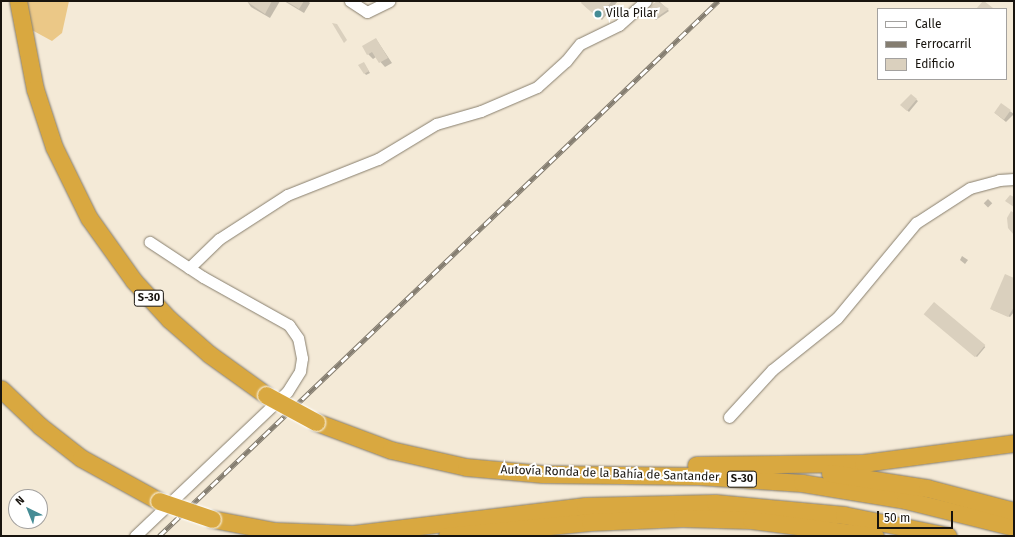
<!DOCTYPE html>
<meta charset="utf-8">
<style>
body{margin:0}
#map{position:relative;width:1015px;height:537px;overflow:hidden;background:#f4ead7;font-family:"Fira Sans",sans-serif}
div>[style]{position:absolute}
[style*='--x']{left:calc(var(--x)*1px);top:calc(var(--y)*1px);width:calc(var(--w)*1px);rotate:calc(var(--a)*1deg)}
.green>*{inset:0;background:#ebc887}
.shadow>*{inset:0;background:#0003;transform-origin:0 0}
.building>*{inset:0;background:#dad0be;transform-origin:0 0}
.roads{filter:drop-shadow(0 0 1px #877e6d) drop-shadow(0 0 1px #877e6d)}
.minor>*{height:11px;margin:-5.5px;padding:0 5.5px;transform-origin:5.5px;border-radius:5.5px;background:#fff}
.highway>*{height:17px;margin:-8.5px;padding:0 8.5px;transform-origin:8.5px;border-radius:8.5px;background:#d9a840}
.rail>*{height:4.5px;margin-top:-2.25px;transform-origin:0;background:repeating-linear-gradient(90deg,#fff 0 9px,#847d70 0 18px);box-sizing:border-box;border-block:1px solid #847d70}
.bridges{filter:drop-shadow(0 0 1px #fff) drop-shadow(0 0 1px #fff)}
.highway-bridge>*{height:17px;margin:-8.5px;padding:0 8.5px;transform-origin:8.5px;border-radius:8.5px;background:#d9a840}
.dots>*{width:11px;height:11px;translate:-50% -50%;box-sizing:border-box;border:2px solid #fff;border-radius:50%}
span{translate:-50% -50%;white-space:nowrap;text-align:center;line-height:1.15;-webkit-text-stroke:4px #fff;paint-order:stroke}
.shield-label span{padding:1px 3px;background:#fff;border:1px solid;border-radius:3px;-webkit-text-stroke-width:0}
.shield-label{font-size:11px;color:#18140e;font-weight:700}
.poi-label{font-size:12px;color:#18140e}
.left{translate:0 -50%;text-align:left}
.street-label{font-size:12px;color:#18140e}
.frame{position:absolute;inset:0;border:2px solid #18140e;pointer-events:none}
.legend{position:absolute;left:877px;top:8px;width:130px;height:72px;box-sizing:border-box;background:#fff;border:1px solid #a3a19f;margin:0;padding:5px 7px;list-style:none;font-size:12px;color:#18140e}
.legend li{display:flex;align-items:center;gap:8px;height:20px}
.legend b{width:20px;border:1px solid #a3a19f}
.north{position:absolute;left:8px;top:489px;width:40px;height:40px;box-sizing:border-box;background:#fff;border:1px solid #a3a19f;border-radius:50%;rotate:317deg;font-size:11px;font-weight:700;line-height:16px;text-align:center;color:#18140e}
.north::after{content:'';display:block;margin:auto;width:14px;height:18px;background:#458c95;clip-path:polygon(50% 0,100% 100%,50% 72%,0 100%)}
.scale{position:absolute;left:877px;top:511px;width:76px;height:18px;box-sizing:border-box;border:2px solid #18140e;border-top:0;padding-left:5px;font-size:12px;line-height:14px;white-space:nowrap;color:#18140e;-webkit-text-stroke:3px #fff;paint-order:stroke}
</style>
<div id="map">
<div class="green">
<div style="clip-path:polygon(26px 1px,69px 1px,62px 33px,52px 41px,30px 29px)"></div>
</div>
<div class="shadow">
<div style="clip-path:polygon(247px 1px,280px 1px,270px 18px,251px 7px)"></div>
<div style="clip-path:polygon(284px 1px,308px 1px,310px 3px,304px 13px)"></div>
<div style="clip-path:polygon(584px 1px,618px 1px,602px 20px,585px 6px)"></div>
<div style="clip-path:polygon(659px 1px,669px 11px,656px 20px,648px 10px)"></div>
<div style="clip-path:polygon(376px 39px,392px 63px,385px 67px,376px 57px,373px 59px,368px 54px)"></div>
<div style="clip-path:polygon(365px 65px,370px 73px,366px 75px,360px 66px)"></div>
<div style="clip-path:polygon(911px 96px,918px 101px,909px 112px,901px 105px)"></div>
<div style="clip-path:polygon(1001px 105px,1014px 114px,1006px 122px,995px 113px)"></div>
<div style="left:988px;top:199px;width:6px;height:6px;rotate:45deg"></div>
<div style="clip-path:polygon(962px 256px,968px 260px,965px 264px,960px 260px)"></div>
<div style="clip-path:polygon(1014px 280px,1014px 312px,1010px 317px,993px 310px)"></div>
<div style="left:934px;top:304px;width:67px;height:13px;rotate:40deg"></div>
</div>
<div class="building">
<div style="clip-path:polygon(246px 1px,272px 1px,265px 14px)"></div>
<div style="clip-path:polygon(286px 1px,304px 1px,299px 9px)"></div>
<div style="clip-path:polygon(582px 1px,612px 1px,598px 18px,581px 3px)"></div>
<div style="clip-path:polygon(657px 1px,669px 9px,654px 19px,646px 10px)"></div>
<div style="clip-path:polygon(983px 1px,984px 1px,993px 8px,976px 9px)"></div>
<div style="clip-path:polygon(332px 23px,337px 24px,347px 40px,344px 43px)"></div>
<div style="clip-path:polygon(376px 38px,388px 58px,379px 63px,372px 52px,367px 55px,362px 46px)"></div>
<div style="clip-path:polygon(364px 62px,369px 71px,364px 74px,358px 65px)"></div>
<div style="clip-path:polygon(911px 94px,917px 99px,907px 111px,900px 105px)"></div>
<div style="left:1001px;top:103px;width:12px;height:12px;rotate:35deg"></div>
<div style="clip-path:polygon(1010px 195px,1014px 197px,1014px 207px,1005px 201px)"></div>
<div style="clip-path:polygon(1011px 211px,1014px 213px,1014px 235px,1008px 228px,1007px 218px)"></div>
<div style="clip-path:polygon(1005px 274px,1014px 278px,1014px 307px,1008px 317px,990px 309px)"></div>
<div style="left:934px;top:302px;width:67px;height:16px;rotate:40deg"></div>
</div>
<div class="roads">
<div class="minor">
<div style="--x:350;--y:1;--w:20;--a:33"></div>
<div style="--x:367;--y:12;--w:25;--a:-26"></div>
<div style="--x:189;--y:268;--w:42;--a:-44"></div>
<div style="--x:219;--y:239;--w:81;--a:-32.9"></div>
<div style="--x:287;--y:195;--w:98;--a:-21.6"></div>
<div style="--x:378;--y:159;--w:68;--a:-31.1"></div>
<div style="--x:436;--y:124;--w:47;--a:-16.1"></div>
<div style="--x:481;--y:111;--w:61;--a:-23.2"></div>
<div style="--x:537;--y:87;--w:39;--a:-42"></div>
<div style="--x:566;--y:61;--w:22;--a:-51"></div>
<div style="--x:580;--y:44;--w:43;--a:-26"></div>
<div style="--x:619;--y:25;--w:36;--a:-42"></div>
<div style="--x:729;--y:417;--w:64;--a:-47.5"></div>
<div style="--x:772;--y:370;--w:83;--a:-38.7"></div>
<div style="--x:837;--y:318;--w:124;--a:-50.3"></div>
<div style="--x:916;--y:223;--w:64;--a:-32.9"></div>
<div style="--x:970;--y:188;--w:30;--a:-15"></div>
<div style="--x:999;--y:180;--w:15;--a:-4"></div>
<div style="--x:135;--y:536;--w:209;--a:-43.5"></div>
<div style="--x:287;--y:392;--w:25;--a:-58"></div>
<div style="--x:300;--y:371;--w:13;--a:-81"></div>
<div style="--x:302;--y:358;--w:20;--a:-101"></div>
<div style="--x:298;--y:338;--w:16;--a:-125"></div>
<div style="--x:289;--y:325;--w:98;--a:-150.8"></div>
<div style="--x:203;--y:277;--w:64;--a:-146.6"></div>
</div>
<div class="highway">
<div style="--x:18;--y:1;--w:90;--a:79.1"></div>
<div style="--x:35;--y:89;--w:61;--a:71.9"></div>
<div style="--x:54;--y:147;--w:79;--a:63.8"></div>
<div style="--x:89;--y:218;--w:77;--a:54.5"></div>
<div style="--x:134;--y:281;--w:52;--a:47.4"></div>
<div style="--x:169;--y:319;--w:53;--a:41.2"></div>
<div style="--x:209;--y:354;--w:70;--a:35.7"></div>
<div style="--x:1;--y:389;--w:54;--a:43.5"></div>
<div style="--x:40;--y:426;--w:52;--a:38"></div>
<div style="--x:81;--y:458;--w:89;--a:28.9"></div>
<div style="--x:316;--y:422;--w:80;--a:20.5"></div>
<div style="--x:391;--y:450;--w:77;--a:12.8"></div>
<div style="--x:466;--y:467;--w:77;--a:5.2"></div>
<div style="--x:543;--y:474;--w:156;--a:0.7"></div>
<div style="--x:699;--y:476;--w:103;--a:3.9"></div>
<div style="--x:802;--y:483;--w:104;--a:9.4"></div>
<div style="--x:905;--y:500;--w:112;--a:13.9"></div>
<div style="--x:696;--y:465;--w:167;--a:-0.7"></div>
<div style="--x:863;--y:463;--w:152;--a:-7.5"></div>
<div style="--x:830;--y:473;--w:98;--a:8.8"></div>
<div style="--x:927;--y:488;--w:90;--a:14.8"></div>
<div style="--x:212;--y:519;--w:64;--a:10.8"></div>
<div style="--x:275;--y:531;--w:78;--a:2.2"></div>
<div style="--x:353;--y:534;--w:234;--a:-6.9"></div>
<div style="--x:585;--y:506;--w:130;--a:-1.3"></div>
<div style="--x:715;--y:503;--w:130;--a:5.3"></div>
<div style="--x:844;--y:515;--w:106;--a:11.4"></div>
<div style="--x:447;--y:536;--w:144;--a:-5.6"></div>
<div style="--x:590;--y:522;--w:92;--a:-2.5"></div>
<div style="--x:682;--y:518;--w:69;--a:1.7"></div>
<div style="--x:751;--y:520;--w:125;--a:7.4"></div>
</div>
</div>
<div class="rail">
<div style="--x:159;--y:536;--w:774;--a:-43.74"></div>
</div>
<div class="bridges">
<div class="highway-bridge">
<div style="--x:266;--y:395;--w:57;--a:28.4"></div>
<div style="--x:159;--y:501;--w:56;--a:18.8"></div>
</div>
</div>
<div class="dots">
<div style="left:598px;top:14px;background:#458c95"></div>
</div>
<div class="shield-label">
<span style="left:149px;top:298px">S-30</span>
<span style="left:742px;top:479px">S-30</span>
</div>
<div class="poi-label">
<span class="left" style="left:606px;top:14px">Villa Pilar</span>
</div>
<div class="street-label">
<span style="left:610px;top:474px;rotate:2deg">Autovía Ronda de la Bahía de Santander</span>
</div>
<div class="frame"></div>
<ul class="legend">
<li><b style="height:5px;background:#fff"></b>Calle</li>
<li><b style="height:5px;background:#847d70"></b>Ferrocarril</li>
<li><b style="height:11px;background:#dad0be"></b>Edificio</li>
</ul>
<div class="north">N</div>
<div class="scale">50 m</div>
</div>
